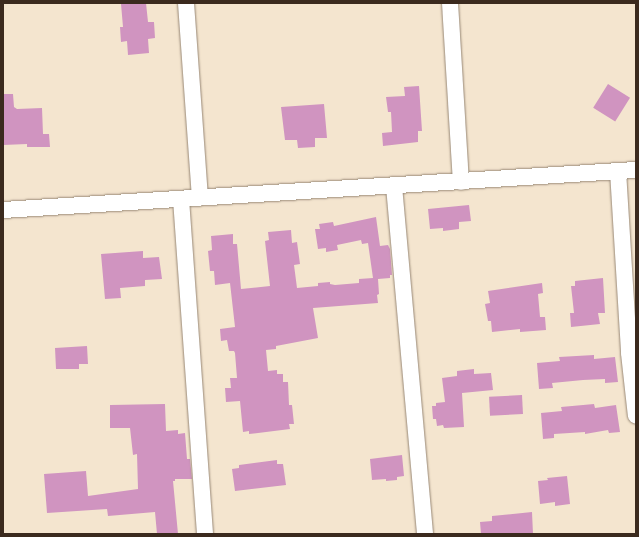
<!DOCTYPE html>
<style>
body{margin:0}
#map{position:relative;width:639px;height:537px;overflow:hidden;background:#f4e5cf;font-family:"Architects Daughter",sans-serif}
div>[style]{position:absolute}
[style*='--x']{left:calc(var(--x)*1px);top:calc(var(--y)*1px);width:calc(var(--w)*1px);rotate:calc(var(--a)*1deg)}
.building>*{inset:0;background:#d094c0;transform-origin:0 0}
.roads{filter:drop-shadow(0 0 1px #988876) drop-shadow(0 0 1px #988876)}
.minor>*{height:16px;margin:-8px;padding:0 8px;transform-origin:8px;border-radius:8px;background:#fff}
span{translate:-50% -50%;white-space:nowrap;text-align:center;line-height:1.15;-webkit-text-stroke:3.5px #f7f3e8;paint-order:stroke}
.frame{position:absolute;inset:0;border:4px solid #3b2a1e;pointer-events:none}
</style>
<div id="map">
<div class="building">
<div style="clip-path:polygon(146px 3px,148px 22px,154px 22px,155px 38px,148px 39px,149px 53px,128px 55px,127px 41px,121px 42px,120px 27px,123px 27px,121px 4px)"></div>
<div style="left:608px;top:84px;width:26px;height:28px;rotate:32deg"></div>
<div style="clip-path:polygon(419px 86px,422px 131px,418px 131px,418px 142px,383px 146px,382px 133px,392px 132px,391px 112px,388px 112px,386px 97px,405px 96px,404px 87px)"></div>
<div style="clip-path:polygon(3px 94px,13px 94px,14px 107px,17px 109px,42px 108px,43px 134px,49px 134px,50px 147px,27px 147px,27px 144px,3px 145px)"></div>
<div style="clip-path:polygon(324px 104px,327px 138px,315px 138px,315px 147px,298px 148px,297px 140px,285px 140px,281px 107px)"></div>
<div style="clip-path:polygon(469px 205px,471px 221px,459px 222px,459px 229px,443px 231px,443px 228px,430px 229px,428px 209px)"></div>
<div style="clip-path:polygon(376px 217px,380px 246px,388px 245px,390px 249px,392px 275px,390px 275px,390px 278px,378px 279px,379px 294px,377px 295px,378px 303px,313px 308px,318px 338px,276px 346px,276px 349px,266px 350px,268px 371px,277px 370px,277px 374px,283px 374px,283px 382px,288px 382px,289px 405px,292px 405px,294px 424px,289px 424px,290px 429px,249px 434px,249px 431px,243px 432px,240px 401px,226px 402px,225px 388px,231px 388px,230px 378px,237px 378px,235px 353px,234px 351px,229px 351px,227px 340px,221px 341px,220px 329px,235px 327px,230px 283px,215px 285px,214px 271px,210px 271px,208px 251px,212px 250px,211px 236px,233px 234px,233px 244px,237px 244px,241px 289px,270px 286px,265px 241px,269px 240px,268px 232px,291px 230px,292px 243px,297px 242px,300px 264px,294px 265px,297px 288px,318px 286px,318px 283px,330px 282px,330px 284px,335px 285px,359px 283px,359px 279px,373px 278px,368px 243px,362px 244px,361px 240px,337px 245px,338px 250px,326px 252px,326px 248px,318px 249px,315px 229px,320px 229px,319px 224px,333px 222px,334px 226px)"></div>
<div style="clip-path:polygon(143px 251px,143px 258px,159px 257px,162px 279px,145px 280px,145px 286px,120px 288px,121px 298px,105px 299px,101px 254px)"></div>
<div style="clip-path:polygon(603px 278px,605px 313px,598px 313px,600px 324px,571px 327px,570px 313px,574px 313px,571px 286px,575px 286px,575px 281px)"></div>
<div style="clip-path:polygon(542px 283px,543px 293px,538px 294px,540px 317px,545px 317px,546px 330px,520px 332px,520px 329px,492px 332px,491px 321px,488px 321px,485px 304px,490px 303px,488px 291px)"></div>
<div style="clip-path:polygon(87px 346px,88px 364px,79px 364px,79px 369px,56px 369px,55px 348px)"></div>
<div style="clip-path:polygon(594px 355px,594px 359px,615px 357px,618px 382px,605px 383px,605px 379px,583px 380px,552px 383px,553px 388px,539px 389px,537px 363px,560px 361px,559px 357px)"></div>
<div style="clip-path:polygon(474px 369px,474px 374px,491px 373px,493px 390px,462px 393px,464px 427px,444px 428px,443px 425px,437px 426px,436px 419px,433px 419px,432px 406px,436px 406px,436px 403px,445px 402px,442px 378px,457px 376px,457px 371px)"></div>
<div style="left:522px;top:395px;width:19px;height:33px;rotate:87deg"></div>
<div style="clip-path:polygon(165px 404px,166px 431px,178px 430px,178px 434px,185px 433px,187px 459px,190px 459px,192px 479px,175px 479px,175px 481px,173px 481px,178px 534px,157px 534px,155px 512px,108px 516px,107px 509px,47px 513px,44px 474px,86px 471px,88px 496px,138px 489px,137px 454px,133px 455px,130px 428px,110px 428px,110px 405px)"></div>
<div style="clip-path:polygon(594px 404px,595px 408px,616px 405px,620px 432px,609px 433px,608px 430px,585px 434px,585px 432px,554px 434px,554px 438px,543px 439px,541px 413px,562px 411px,561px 407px)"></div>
<div style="clip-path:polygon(402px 455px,404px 476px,397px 477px,397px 480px,386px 481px,386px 479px,372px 480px,370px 459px)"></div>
<div style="clip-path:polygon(277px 460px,277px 464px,283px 464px,286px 485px,235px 491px,232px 469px,239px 468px,239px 465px)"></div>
<div style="clip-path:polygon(567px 476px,570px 504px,555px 506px,555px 502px,540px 504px,538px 481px,548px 480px,547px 478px)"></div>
<div style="clip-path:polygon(532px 512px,533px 534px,481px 534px,480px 522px,492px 521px,492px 516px)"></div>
</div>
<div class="roads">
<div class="minor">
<div style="--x:186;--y:3;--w:195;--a:85.9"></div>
<div style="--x:450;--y:3;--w:179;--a:86.5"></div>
<div style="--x:618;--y:171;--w:182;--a:86.5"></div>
<div style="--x:629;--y:353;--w:63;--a:83.7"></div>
<div style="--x:394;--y:186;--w:349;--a:84.9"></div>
<div style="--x:181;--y:199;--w:336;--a:85.9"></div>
<div style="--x:3;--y:210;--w:634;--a:-3.62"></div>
</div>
</div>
<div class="frame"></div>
</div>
